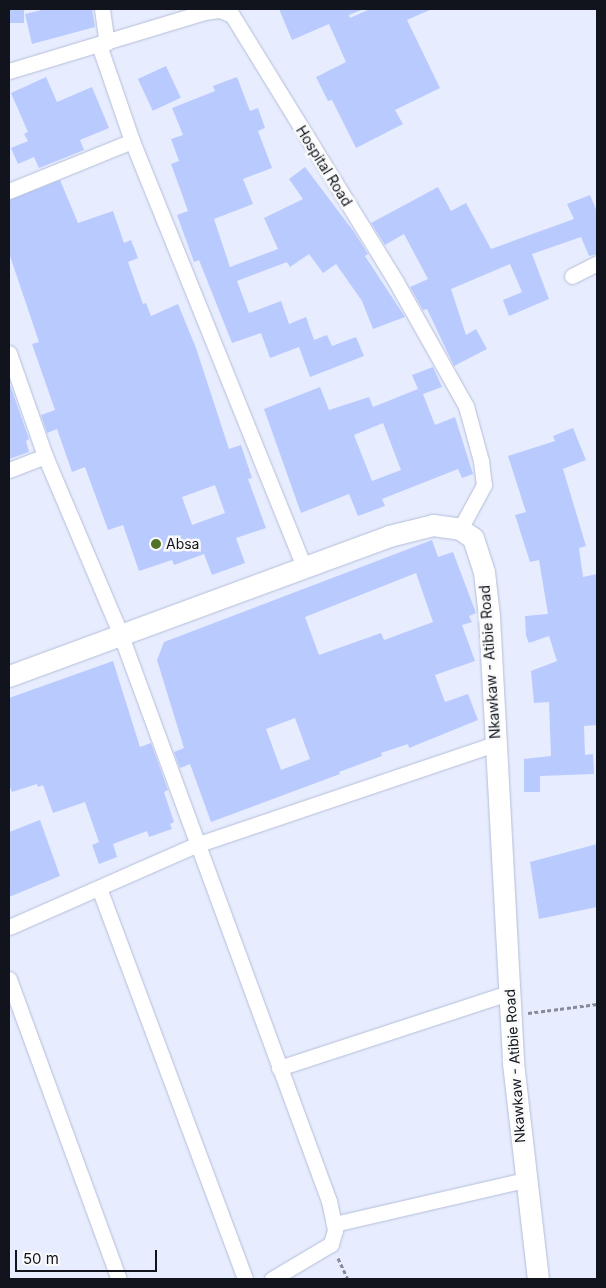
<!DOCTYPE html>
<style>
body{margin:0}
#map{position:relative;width:606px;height:1288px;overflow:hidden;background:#e7edfe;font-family:Inter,sans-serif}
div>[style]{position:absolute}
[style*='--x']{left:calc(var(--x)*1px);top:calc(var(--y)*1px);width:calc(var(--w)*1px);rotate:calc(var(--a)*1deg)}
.building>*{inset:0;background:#b9caff;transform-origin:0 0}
.path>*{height:3px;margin-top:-1.5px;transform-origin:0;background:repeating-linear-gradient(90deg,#878b99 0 4px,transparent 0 6.5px)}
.roads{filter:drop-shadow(0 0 1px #b4bdd9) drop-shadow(0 0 1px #b4bdd9)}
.minor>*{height:15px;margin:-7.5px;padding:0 7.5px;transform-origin:7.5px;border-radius:7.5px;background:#fff}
.secondary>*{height:21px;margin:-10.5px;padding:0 10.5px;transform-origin:10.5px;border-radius:10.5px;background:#fff}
.dots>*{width:14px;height:14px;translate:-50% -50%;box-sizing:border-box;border:2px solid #fafafa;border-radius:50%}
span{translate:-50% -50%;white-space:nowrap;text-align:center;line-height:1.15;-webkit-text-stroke:5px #fafafa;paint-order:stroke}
.street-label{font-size:14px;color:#11141d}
.poi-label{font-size:14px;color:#11141d}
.left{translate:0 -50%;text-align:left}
.frame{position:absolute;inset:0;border:10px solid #11141d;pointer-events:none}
.scale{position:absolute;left:15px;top:1250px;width:142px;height:22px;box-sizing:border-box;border:2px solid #11141d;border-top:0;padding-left:6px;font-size:15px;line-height:18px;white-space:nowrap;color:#11141d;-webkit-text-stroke:4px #fafafa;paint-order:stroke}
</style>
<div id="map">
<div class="building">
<div style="left:9px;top:9px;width:15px;height:14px"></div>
<div style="clip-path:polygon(46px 9px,92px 9px,95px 27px,32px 44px,25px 14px)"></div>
<div style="clip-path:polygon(279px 9px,364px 9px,349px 15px,350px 18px,370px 9px,432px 9px,407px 20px,440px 88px,395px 110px,403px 124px,356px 148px,332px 100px,328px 101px,316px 77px,346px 62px,329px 24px,292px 40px)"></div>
<div style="left:166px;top:66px;width:35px;height:31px;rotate:65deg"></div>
<div style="clip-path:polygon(46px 77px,57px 102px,92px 87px,109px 128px,80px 140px,84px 150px,39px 168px,34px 157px,18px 164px,11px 148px,28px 141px,24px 134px,28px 132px,11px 93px)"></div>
<div style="clip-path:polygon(237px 77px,250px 111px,258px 108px,265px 128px,258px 131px,272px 168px,243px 179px,253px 204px,214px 219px,230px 267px,278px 249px,264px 218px,303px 199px,289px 179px,305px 167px,354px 232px,368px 254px,365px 256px,405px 317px,373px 329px,362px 301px,336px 264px,323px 273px,309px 254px,290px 267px,287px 262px,237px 281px,249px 313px,281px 301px,289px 324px,306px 317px,314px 340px,327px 335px,332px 346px,356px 337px,364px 356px,310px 377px,299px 347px,270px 358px,261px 333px,232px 343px,199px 260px,194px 262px,177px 215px,188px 211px,171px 164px,179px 161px,171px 139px,183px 135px,172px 108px,215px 91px,213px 86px)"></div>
<div style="clip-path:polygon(evenodd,60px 180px,78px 223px,113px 211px,124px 243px,131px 240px,138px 258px,128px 262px,143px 304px,146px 303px,151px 316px,178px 304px,196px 348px,229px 449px,241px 445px,252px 478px,248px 479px,266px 528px,236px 538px,245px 563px,212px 575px,204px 554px,174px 565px,172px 560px,139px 571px,123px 525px,108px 530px,85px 467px,72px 472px,57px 429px,47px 433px,41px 415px,55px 410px,32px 344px,39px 342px,9px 253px,9px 200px,60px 180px,215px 485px,225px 513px,192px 525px,182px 497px,215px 485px)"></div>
<div style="clip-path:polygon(438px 187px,451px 211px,466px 203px,491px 249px,574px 219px,567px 204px,590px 195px,597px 212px,597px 254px,589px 256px,581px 237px,532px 254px,549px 299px,509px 316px,503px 300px,522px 292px,510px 264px,451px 289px,466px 335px,476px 329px,487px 349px,454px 366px,427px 309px,423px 310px,410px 287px,428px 279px,404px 234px,385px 245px,371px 223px)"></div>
<div style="clip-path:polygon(evenodd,433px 367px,442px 387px,423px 394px,435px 425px,455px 417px,473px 474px,462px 478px,458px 469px,382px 499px,385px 506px,358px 516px,349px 494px,301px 513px,264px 409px,320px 387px,329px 410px,369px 397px,373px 407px,418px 389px,412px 375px,433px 367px,383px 423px,401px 470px,372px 481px,354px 435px,383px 423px)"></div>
<div style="clip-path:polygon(9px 382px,29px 439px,26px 441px,29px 452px,9px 459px)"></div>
<div style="clip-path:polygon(573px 428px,586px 460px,563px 469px,586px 546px,579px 548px,583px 577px,597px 574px,597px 725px,584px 726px,585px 755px,593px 754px,594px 774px,540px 776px,540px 792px,524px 792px,524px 759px,551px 756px,549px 702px,534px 703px,531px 671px,557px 661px,549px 636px,529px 643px,526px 636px,525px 616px,548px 614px,539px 560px,530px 562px,515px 515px,526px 512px,508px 456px,555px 441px,553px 436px)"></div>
<div style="clip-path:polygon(evenodd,432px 540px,438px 557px,453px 552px,476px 613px,469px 616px,472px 622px,462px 625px,475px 661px,435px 675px,445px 702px,468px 694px,478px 720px,409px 748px,408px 744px,381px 753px,382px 756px,339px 772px,340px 774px,211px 822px,190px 764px,180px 768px,174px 752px,184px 748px,157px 660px,164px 642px,432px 540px,416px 573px,433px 622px,384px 640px,381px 633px,319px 655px,305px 617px,416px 573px,432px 540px,295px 718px,310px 759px,281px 770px,266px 729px,295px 718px)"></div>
<div style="clip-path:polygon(113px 661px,140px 747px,151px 743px,168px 790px,164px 792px,174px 822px,170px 824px,172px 829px,149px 837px,147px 831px,113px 844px,117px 857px,99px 864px,92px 845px,99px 842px,85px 802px,53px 813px,43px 785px,38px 787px,37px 784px,12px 792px,9px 784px,9px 698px)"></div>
<div style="clip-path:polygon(40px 820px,60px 876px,9px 897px,9px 832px)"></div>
<div style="clip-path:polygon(597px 844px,597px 907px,539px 919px,530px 862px)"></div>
</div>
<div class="path">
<div style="--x:528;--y:1013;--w:70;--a:-7.4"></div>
<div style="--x:338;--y:1258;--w:23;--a:65"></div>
</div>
<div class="roads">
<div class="minor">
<div style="--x:102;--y:9;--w:34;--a:82"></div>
<div style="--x:99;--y:45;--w:102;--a:71"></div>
<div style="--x:132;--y:141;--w:458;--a:68"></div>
<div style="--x:9;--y:71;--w:205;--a:-16.8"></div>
<div style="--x:205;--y:12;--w:15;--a:-8"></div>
<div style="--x:220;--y:10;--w:13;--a:23"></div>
<div style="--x:232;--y:15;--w:311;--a:58.4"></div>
<div style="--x:395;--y:280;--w:145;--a:60.6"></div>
<div style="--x:466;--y:406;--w:57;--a:74.7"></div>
<div style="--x:481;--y:461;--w:24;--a:83"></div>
<div style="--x:484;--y:485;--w:50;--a:118.6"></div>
<div style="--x:9;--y:191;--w:133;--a:-22.1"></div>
<div style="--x:572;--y:276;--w:28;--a:-27"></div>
<div style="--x:9;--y:353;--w:109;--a:70.7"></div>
<div style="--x:45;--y:456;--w:192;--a:67"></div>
<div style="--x:120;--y:633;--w:605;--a:69.8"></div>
<div style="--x:329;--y:1201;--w:30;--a:78"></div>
<div style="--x:335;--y:1230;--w:15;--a:106"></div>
<div style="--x:331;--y:1244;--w:69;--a:149.3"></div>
<div style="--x:9;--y:470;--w:39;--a:-21"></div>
<div style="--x:99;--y:888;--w:417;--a:69.5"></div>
<div style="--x:9;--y:927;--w:204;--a:-23.7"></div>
<div style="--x:196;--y:845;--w:316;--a:-18.7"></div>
<div style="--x:9;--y:979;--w:320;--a:69.9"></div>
<div style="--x:279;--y:1068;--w:242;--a:-18.1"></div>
<div style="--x:334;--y:1224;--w:196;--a:-13"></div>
</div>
<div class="secondary">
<div style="--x:9;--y:676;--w:405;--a:-20.2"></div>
<div style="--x:389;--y:536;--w:45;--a:-14"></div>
<div style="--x:433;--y:525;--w:27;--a:8"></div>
<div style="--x:460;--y:529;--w:16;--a:35"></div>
<div style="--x:473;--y:538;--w:36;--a:72"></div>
<div style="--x:484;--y:572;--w:44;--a:83.5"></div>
<div style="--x:489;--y:616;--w:448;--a:86.9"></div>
<div style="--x:513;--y:1063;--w:217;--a:83.4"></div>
</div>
</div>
<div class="dots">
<div style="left:156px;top:544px;background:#527228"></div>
</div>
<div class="street-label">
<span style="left:324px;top:166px;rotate:58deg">Hospital Road</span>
<span style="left:490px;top:662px;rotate:-94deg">Nkawkaw - Atibie Road</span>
<span style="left:515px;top:1066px;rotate:-94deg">Nkawkaw - Atibie Road</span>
</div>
<div class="poi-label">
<span class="left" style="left:166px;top:544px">Absa</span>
</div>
<div class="frame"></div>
<div class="scale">50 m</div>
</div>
